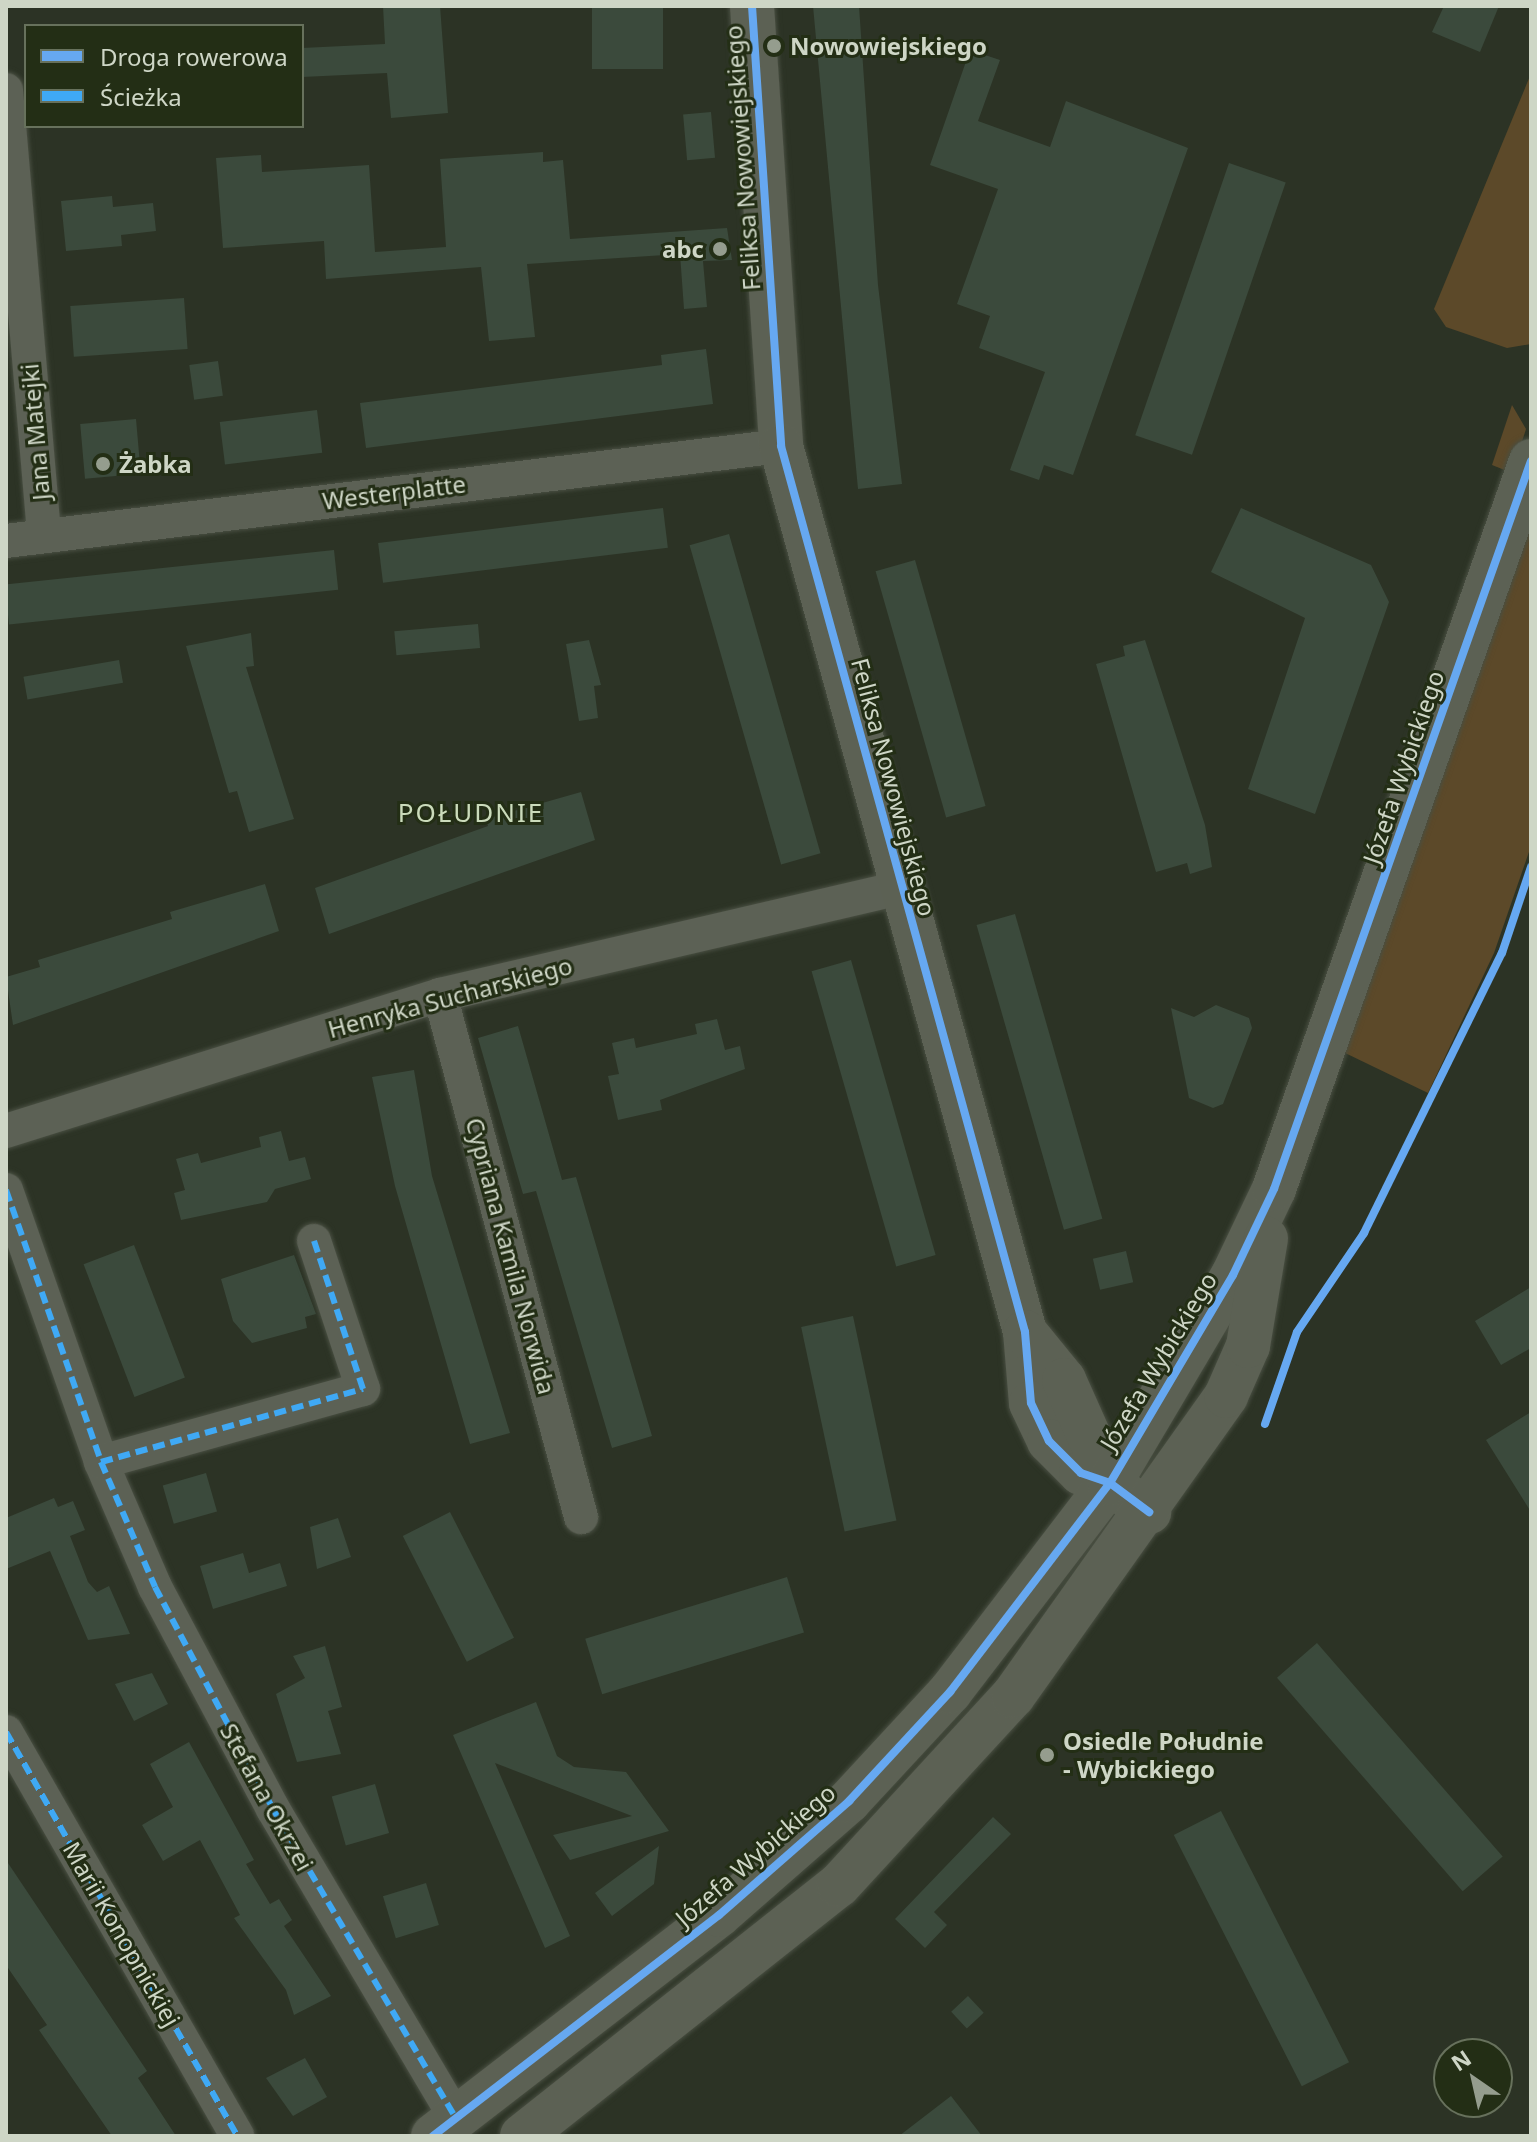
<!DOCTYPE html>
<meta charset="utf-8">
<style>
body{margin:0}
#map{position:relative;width:1537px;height:2142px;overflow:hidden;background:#2c3325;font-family:"Noto Sans",sans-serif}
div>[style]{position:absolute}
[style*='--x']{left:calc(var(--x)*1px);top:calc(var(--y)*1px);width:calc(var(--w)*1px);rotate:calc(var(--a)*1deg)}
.green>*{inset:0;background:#5c4929}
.building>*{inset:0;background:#3b4a3c;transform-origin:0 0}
.roads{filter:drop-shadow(0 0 2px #494f42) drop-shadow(0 0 2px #494f42)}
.street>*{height:34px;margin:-17px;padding:0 17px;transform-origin:17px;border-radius:17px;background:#5c6155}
.secondary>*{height:44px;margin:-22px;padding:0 22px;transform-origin:22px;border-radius:22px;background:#5c6154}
.quiet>*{height:6px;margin-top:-3px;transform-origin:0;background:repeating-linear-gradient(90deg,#3fa9f5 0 12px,transparent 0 18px)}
.cycleway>*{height:8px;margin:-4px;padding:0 4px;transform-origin:4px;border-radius:4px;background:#66a8f1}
.dots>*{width:22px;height:22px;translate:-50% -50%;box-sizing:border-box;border:4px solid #232e15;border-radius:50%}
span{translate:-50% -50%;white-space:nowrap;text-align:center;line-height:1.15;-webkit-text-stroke:6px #232e15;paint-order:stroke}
.poi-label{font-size:24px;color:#ced6c6;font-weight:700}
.left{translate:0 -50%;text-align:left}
.right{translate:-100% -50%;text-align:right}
.street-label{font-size:24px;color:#ced6c6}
.neighbourhood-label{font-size:26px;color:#cbdbbb;letter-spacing:2px}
.frame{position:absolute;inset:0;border:8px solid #ced6c6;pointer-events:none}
.legend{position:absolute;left:24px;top:24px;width:280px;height:104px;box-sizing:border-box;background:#232e15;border:2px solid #67715c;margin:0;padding:10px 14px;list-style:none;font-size:24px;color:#ced6c6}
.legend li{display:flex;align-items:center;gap:16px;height:40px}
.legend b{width:40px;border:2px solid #67715c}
.north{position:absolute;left:1433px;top:2038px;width:80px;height:80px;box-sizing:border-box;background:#232e15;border:2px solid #67715c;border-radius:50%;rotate:326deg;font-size:22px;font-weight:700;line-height:32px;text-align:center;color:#ced6c6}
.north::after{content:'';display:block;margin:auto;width:28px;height:36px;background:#959d8e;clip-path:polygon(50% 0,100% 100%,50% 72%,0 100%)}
</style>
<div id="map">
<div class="green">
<div style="clip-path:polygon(1530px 76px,1531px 344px,1507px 348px,1446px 327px,1434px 309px)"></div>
<div style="clip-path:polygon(1512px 405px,1526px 429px,1512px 473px,1492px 465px)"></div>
<div style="clip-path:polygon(1531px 512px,1531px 846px,1494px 953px,1428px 1093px,1341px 1051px)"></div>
</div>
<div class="building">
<div style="clip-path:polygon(383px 6px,440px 6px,448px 113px,391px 118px,387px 73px,302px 77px,302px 48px,385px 44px)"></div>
<div style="left:592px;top:6px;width:71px;height:63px"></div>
<div style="clip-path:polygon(813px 6px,859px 6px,878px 285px,902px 484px,858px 489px)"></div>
<div style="clip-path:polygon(1444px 6px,1499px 6px,1480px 52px,1432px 32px)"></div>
<div style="clip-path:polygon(970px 50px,1000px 60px,978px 121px,1050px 147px,1066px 101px,1188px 148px,1073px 475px,1044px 465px,1039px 480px,1010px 470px,1045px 372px,979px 348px,990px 316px,957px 304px,998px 189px,930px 165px)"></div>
<div style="left:711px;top:112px;width:46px;height:28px;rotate:85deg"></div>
<div style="clip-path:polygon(543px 152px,543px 162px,563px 160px,570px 239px,727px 228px,732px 260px,703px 261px,707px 307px,684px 309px,680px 254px,527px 264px,535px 337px,489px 341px,481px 267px,326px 279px,324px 241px,223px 248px,216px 158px,261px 155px,262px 172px,369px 165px,375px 252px,446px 247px,440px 159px)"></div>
<div style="left:1229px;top:163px;width:60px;height:288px;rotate:19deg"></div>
<div style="clip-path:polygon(112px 196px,113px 207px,153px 203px,156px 231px,121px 235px,122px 246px,66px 251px,61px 201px)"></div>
<div style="left:184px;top:298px;width:51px;height:114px;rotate:86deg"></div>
<div style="clip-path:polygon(706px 349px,713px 404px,366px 448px,360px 403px,662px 365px,661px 355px)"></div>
<div style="left:218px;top:361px;width:35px;height:29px;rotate:82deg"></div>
<div style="left:317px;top:410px;width:43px;height:98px;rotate:83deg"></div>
<div style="left:136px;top:419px;width:55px;height:56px;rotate:85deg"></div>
<div style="left:663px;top:508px;width:40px;height:287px;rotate:83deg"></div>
<div style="clip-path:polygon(1241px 508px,1371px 565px,1389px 602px,1315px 814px,1248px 789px,1305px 618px,1211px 572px)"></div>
<div style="left:729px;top:534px;width:332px;height:41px;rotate:74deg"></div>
<div style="left:334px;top:550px;width:40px;height:331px;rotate:84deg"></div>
<div style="left:915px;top:560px;width:256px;height:41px;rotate:74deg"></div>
<div style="left:478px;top:624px;width:24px;height:84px;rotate:85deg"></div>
<div style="clip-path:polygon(251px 633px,254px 666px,246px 667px,294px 819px,249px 832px,237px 791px,229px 793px,186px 646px)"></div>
<div style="clip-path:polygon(589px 640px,601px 685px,594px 686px,598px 718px,579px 721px,566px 644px)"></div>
<div style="clip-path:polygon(1145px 640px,1205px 825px,1212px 867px,1190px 874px,1187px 863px,1156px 872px,1096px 664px,1125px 656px,1123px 646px)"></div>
<div style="left:119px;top:660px;width:23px;height:97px;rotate:80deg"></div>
<div style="clip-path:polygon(581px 792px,595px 840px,329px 934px,315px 888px,488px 826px,486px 819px)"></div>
<div style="clip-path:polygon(265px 884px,279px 931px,13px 1025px,6px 977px,40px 967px,38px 960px,172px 919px,170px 912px)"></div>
<div style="left:1015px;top:914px;width:317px;height:40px;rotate:74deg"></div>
<div style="left:851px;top:960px;width:307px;height:41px;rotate:74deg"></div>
<div style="clip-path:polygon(1216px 1005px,1249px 1018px,1252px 1028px,1223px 1104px,1213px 1108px,1189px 1098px,1171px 1008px,1194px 1017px)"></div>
<div style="clip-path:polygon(717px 1019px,725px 1050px,740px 1046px,745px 1069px,660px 1100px,662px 1110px,618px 1120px,608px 1076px,619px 1074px,612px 1043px,634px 1038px,636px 1048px,697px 1034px,695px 1024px)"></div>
<div style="clip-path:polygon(518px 1026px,562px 1180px,576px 1177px,652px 1436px,612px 1448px,536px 1191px,523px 1194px,478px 1038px)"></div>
<div style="clip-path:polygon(414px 1070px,432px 1176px,510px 1433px,470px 1444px,395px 1186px,372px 1077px)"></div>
<div style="clip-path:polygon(281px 1131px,289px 1161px,305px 1157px,311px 1179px,275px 1189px,267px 1202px,181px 1220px,174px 1193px,185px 1190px,176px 1159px,198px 1153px,201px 1163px,261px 1147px,259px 1137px)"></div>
<div style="left:134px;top:1245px;width:142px;height:54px;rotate:69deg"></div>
<div style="left:1126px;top:1251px;width:32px;height:34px;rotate:77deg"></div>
<div style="clip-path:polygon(294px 1255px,316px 1314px,305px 1317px,307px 1328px,252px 1343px,233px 1321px,221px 1279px)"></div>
<div style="clip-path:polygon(1531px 1287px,1531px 1348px,1501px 1365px,1475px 1321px)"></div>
<div style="left:853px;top:1316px;width:209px;height:53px;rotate:78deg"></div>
<div style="clip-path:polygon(1531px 1412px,1531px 1512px,1486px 1440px)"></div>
<div style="left:206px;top:1473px;width:40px;height:45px;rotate:74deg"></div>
<div style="clip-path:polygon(54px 1498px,58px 1507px,73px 1501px,85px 1530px,70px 1536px,88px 1582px,97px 1592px,109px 1586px,130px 1634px,88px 1640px,50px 1551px,6px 1569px,6px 1518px)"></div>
<div style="left:450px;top:1512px;width:141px;height:53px;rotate:63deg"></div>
<div style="clip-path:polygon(338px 1518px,351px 1557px,317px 1569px,310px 1527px)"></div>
<div style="clip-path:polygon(243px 1553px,249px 1573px,280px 1563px,287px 1586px,213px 1609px,200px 1566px)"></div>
<div style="left:787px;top:1577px;width:58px;height:211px;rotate:73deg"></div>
<div style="left:1317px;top:1643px;width:283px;height:53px;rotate:49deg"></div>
<div style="clip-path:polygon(325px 1646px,342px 1707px,328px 1711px,341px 1754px,297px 1762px,276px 1694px,305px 1678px,293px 1656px)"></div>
<div style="clip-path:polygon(152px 1673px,168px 1704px,134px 1721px,115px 1684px)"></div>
<div style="clip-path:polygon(536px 1702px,557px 1756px,574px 1767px,626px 1772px,669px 1831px,570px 1860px,553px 1835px,632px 1816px,495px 1763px,570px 1936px,545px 1948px,453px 1735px)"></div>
<div style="clip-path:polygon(189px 1742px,254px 1860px,246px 1864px,270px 1904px,279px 1899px,292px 1920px,284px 1926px,331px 1996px,294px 2015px,286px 1990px,234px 1918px,240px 1915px,200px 1840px,163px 1861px,142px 1825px,173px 1807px,150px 1764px)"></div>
<div style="left:375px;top:1784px;width:51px;height:45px;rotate:74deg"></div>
<div style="left:1221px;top:1811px;width:282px;height:53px;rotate:63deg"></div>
<div style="clip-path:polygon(993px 1817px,1011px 1834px,934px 1912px,947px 1925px,925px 1948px,895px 1919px)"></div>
<div style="clip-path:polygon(659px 1846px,654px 1884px,612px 1916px,595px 1893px)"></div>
<div style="clip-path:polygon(6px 1860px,147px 2071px,138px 2078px,176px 2136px,112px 2136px,39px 2030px,47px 2025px,6px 1965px)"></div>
<div style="left:426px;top:1883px;width:44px;height:45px;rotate:73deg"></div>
<div style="left:968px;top:1996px;width:23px;height:23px;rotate:47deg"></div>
<div style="clip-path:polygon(305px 2058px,327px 2097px,293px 2116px,266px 2078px)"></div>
<div style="clip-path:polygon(951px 2096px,982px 2136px,899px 2136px)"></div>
</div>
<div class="roads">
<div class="street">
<div style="--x:6;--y:90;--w:447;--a:85.1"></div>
<div style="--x:6;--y:541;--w:781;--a:-6.99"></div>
<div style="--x:440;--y:995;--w:541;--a:74.88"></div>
<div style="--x:6;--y:1131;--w:455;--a:-17.4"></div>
<div style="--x:440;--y:995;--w:472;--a:-13.1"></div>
<div style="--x:6;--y:1190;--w:288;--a:70.7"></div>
<div style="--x:101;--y:1462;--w:136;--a:66.6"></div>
<div style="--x:155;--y:1587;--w:251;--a:62"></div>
<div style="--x:273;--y:1809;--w:359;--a:59.4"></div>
<div style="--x:101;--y:1462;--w:272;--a:-15.6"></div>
<div style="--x:363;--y:1389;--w:156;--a:-108.3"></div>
<div style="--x:6;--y:1732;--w:465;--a:60.2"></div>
</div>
<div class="secondary">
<div style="--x:752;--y:6;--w:441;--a:86.2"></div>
<div style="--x:781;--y:446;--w:919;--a:74.6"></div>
<div style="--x:1025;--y:1332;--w:71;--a:85.2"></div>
<div style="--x:1031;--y:1403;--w:42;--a:64.7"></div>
<div style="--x:1049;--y:1441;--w:45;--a:45"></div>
<div style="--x:1081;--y:1473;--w:31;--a:19"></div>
<div style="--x:1110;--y:1483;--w:49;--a:36.6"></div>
<div style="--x:1025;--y:1332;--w:62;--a:50.9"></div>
<div style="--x:1064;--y:1380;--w:113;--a:65.9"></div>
<div style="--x:433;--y:2136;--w:361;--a:-37.7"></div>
<div style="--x:719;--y:1915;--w:173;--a:-41.2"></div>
<div style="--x:849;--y:1801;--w:149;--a:-47.2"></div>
<div style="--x:950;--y:1692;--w:263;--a:-52.6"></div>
<div style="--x:1110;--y:1483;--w:242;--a:-59.4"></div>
<div style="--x:1233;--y:1275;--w:95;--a:-64.5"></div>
<div style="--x:1274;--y:1189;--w:772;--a:-70.56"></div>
<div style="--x:522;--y:2136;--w:404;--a:-38.4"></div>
<div style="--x:839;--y:1885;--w:257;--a:-47.4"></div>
<div style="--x:1013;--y:1696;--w:368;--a:-54.6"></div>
<div style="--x:1226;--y:1396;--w:55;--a:-66.3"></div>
<div style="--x:1248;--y:1346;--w:109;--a:-80.5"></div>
</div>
</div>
<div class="quiet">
<div style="--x:6;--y:1190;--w:288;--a:70.7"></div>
<div style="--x:101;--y:1462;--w:136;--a:66.6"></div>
<div style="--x:155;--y:1587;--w:251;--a:62"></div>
<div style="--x:273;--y:1809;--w:359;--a:59.4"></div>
<div style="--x:101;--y:1462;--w:272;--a:-15.6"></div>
<div style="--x:363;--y:1389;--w:156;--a:-108.3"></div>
<div style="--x:6;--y:1732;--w:465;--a:60.2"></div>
</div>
<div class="cycleway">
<div style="--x:752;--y:6;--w:441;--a:86.2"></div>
<div style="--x:781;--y:446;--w:919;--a:74.6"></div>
<div style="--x:1025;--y:1332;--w:71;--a:85.2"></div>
<div style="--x:1031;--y:1403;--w:42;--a:64.7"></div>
<div style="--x:1049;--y:1441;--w:45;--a:45"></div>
<div style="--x:1081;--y:1473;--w:31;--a:19"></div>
<div style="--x:1110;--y:1483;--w:49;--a:36.6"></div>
<div style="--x:1265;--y:1424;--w:97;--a:-70.8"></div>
<div style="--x:1297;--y:1332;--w:120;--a:-55.9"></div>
<div style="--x:1364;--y:1233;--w:312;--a:-63.8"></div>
<div style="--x:1502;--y:953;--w:91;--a:-71.4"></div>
<div style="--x:433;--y:2136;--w:361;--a:-37.7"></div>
<div style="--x:719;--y:1915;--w:173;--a:-41.2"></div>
<div style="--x:849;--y:1801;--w:149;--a:-47.2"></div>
<div style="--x:950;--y:1692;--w:263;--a:-52.6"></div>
<div style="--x:1110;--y:1483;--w:242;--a:-59.4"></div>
<div style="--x:1233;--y:1275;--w:95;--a:-64.5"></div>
<div style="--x:1274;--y:1189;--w:772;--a:-70.56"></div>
</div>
<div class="dots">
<div style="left:774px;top:46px;background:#959d8e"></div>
<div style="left:720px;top:249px;background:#959d8e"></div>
<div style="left:103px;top:464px;background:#959d8e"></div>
<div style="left:1047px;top:1755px;background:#959d8e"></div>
</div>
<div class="poi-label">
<span class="left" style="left:790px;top:46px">Nowowiejskiego</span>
<span class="right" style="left:704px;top:249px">abc</span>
<span class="left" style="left:119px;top:464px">Żabka</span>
<span class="left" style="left:1063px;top:1755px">Osiedle Południe<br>- Wybickiego</span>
</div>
<div class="street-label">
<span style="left:742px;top:158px;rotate:-94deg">Feliksa Nowowiejskiego</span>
<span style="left:35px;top:432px;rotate:-95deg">Jana Matejki</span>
<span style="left:394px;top:492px;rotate:-7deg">Westerplatte</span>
<span style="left:1403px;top:767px;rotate:-71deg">Józefa Wybickiego</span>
<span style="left:894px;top:787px;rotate:75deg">Feliksa Nowowiejskiego</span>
<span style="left:450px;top:997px;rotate:-15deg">Henryka Sucharskiego</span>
<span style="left:511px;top:1256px;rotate:75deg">Cypriana Kamila Norwida</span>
<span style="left:1158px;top:1361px;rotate:-59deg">Józefa Wybickiego</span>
<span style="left:267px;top:1797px;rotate:61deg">Stefana Okrzei</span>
<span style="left:755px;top:1855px;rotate:-41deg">Józefa Wybickiego</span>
<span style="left:122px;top:1934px;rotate:60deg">Marii Konopnickiej</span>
</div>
<div class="neighbourhood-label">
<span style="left:471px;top:813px">POŁUDNIE</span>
</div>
<div class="frame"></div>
<ul class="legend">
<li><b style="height:10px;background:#66a8f1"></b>Droga rowerowa</li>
<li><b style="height:10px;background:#3fa9f5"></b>Ścieżka</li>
</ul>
<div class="north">N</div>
</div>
